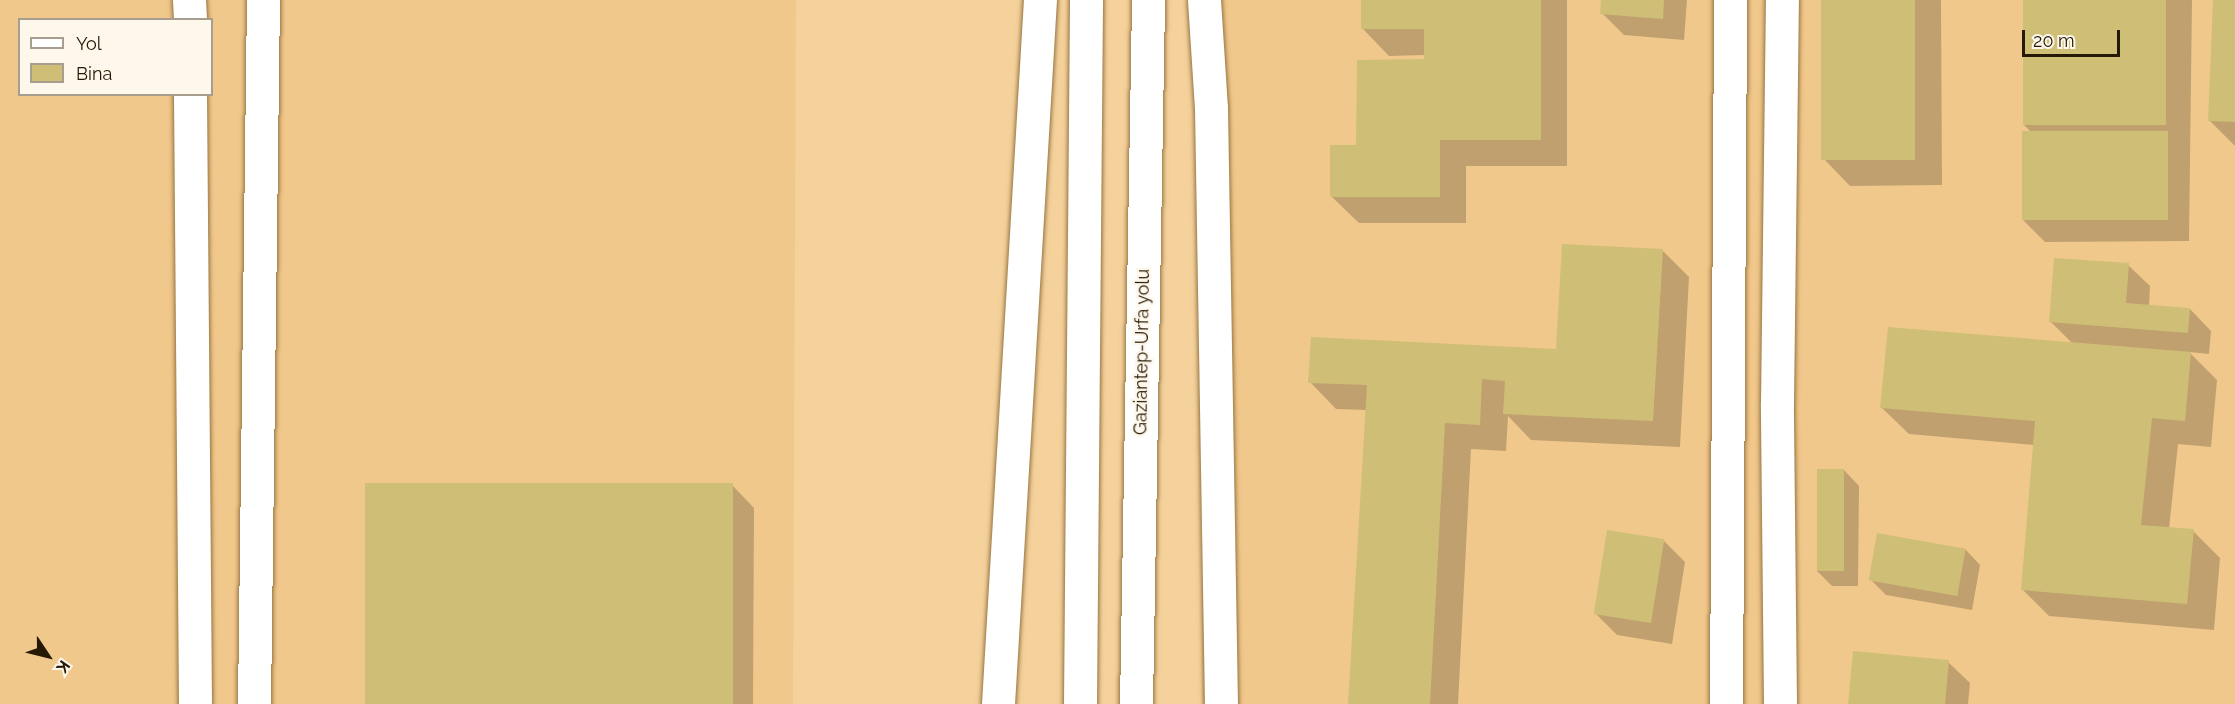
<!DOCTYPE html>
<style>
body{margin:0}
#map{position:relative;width:2235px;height:704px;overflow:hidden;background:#f5d19b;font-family:Raleway,sans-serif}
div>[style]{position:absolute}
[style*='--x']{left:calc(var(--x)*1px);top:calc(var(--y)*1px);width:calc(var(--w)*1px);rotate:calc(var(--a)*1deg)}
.built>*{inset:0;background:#f1c88b;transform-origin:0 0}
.shadow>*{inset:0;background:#0003}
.building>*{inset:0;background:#cfbf76;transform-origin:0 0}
.roads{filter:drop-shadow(0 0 2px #977643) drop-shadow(0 0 2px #977643)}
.tertiary>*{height:33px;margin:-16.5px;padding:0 16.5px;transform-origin:16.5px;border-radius:16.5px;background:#fff}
.trunk>*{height:33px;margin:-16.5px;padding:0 16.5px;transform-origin:16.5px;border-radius:16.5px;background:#fff}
span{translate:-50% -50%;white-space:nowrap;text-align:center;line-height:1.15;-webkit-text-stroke:5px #fef7ec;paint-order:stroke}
.street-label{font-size:18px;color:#251804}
.legend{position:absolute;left:18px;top:18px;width:195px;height:78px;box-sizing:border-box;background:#fef7ec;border:2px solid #a79e8f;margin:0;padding:8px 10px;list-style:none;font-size:18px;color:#251804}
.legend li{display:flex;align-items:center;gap:12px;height:30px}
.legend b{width:30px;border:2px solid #a79e8f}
.north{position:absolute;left:18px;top:626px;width:60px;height:60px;-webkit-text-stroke:4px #fef7ec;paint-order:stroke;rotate:125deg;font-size:16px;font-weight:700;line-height:24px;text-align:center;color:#251804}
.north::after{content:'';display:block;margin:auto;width:21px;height:27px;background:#251804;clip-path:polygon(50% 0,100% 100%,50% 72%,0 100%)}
.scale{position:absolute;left:2022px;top:30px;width:98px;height:27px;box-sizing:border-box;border:3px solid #251804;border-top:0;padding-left:8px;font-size:18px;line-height:21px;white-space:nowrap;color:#251804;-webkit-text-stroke:4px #fef7ec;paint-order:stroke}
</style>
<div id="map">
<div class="built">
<div style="clip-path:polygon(evenodd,0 0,796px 0,793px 704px,0 704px,0 0,20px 20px,212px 20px,212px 94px,20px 94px,20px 20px)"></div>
<div style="left:1202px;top:0;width:1033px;height:704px"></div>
</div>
<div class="shadow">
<div style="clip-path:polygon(1363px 0,1567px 0,1567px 166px,1466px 166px,1466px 223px,1359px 223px,1332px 197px,1358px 147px,1425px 61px,1425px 55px,1389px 56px,1363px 29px)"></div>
<div style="clip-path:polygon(1603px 0,1687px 0,1684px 40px,1624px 35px,1602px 13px)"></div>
<div style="clip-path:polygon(1822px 0,1941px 0,1942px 185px,1850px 186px,1824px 159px)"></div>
<div style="clip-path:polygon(2025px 0,2192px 0,2189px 241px,2045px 242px,2023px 220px,2032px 133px,2024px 125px)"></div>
<div style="clip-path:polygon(2215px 0,2235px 0,2235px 146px,2209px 120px)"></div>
<div style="clip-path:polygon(1662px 250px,1689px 277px,1680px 447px,1531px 440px,1508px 416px,1506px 451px,1471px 449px,1458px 704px,1350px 704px,1367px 410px,1336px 409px,1310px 382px,1557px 351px)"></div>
<div style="clip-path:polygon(2128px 265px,2150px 286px,2149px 306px,2190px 309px,2211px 331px,2209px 354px,2189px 352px,2217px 380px,2211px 447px,2178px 444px,2169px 529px,2193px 531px,2220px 558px,2214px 630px,2049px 616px,2022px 589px,2035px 445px,1909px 434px,1882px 408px,2073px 344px,2051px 322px)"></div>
<div style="clip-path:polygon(1844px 470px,1859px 486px,1858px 586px,1832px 586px,1817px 571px)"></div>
<div style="clip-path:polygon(733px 486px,754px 508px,753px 704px,365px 704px)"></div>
<div style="clip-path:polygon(1664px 541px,1685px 562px,1672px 644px,1617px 635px,1595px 613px)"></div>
<div style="clip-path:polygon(1965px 549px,1980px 565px,1972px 610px,1886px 595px,1871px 580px)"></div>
<div style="clip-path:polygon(1948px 662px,1970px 683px,1968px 704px,1849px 704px)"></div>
</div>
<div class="building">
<div style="clip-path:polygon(1361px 0,1541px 0,1541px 140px,1440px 140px,1440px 197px,1330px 197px,1330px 145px,1356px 145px,1357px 60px,1424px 59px,1424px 29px,1361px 29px)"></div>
<div style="clip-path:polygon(1601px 0,1664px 0,1663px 19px,1600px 14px)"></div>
<div style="left:1821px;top:0;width:94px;height:160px"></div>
<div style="left:2023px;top:0;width:143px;height:125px"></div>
<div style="clip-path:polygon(2213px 0,2235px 0,2235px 122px,2208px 121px)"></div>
<div style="left:2168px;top:131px;width:89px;height:146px;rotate:90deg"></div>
<div style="clip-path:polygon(1562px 244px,1663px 249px,1653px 421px,1503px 414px,1505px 381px,1482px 379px,1480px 425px,1445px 423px,1430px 704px,1348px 704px,1367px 385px,1308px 383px,1311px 337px,1556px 349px)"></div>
<div style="clip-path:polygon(2054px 258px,2129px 263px,2126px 303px,2190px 308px,2188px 333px,2049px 322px)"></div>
<div style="clip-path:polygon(1888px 327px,2191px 352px,2185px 421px,2152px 418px,2141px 525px,2194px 529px,2187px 604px,2021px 590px,2035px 421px,1880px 408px)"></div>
<div style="left:1817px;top:469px;width:27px;height:102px"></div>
<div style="left:365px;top:483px;width:368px;height:221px"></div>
<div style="left:1607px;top:530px;width:58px;height:85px;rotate:9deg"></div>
<div style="left:1877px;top:533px;width:90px;height:48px;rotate:10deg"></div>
<div style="clip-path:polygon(1853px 651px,1949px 660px,1945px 704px,1848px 704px)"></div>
</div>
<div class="roads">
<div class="tertiary">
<div style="--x:189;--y:0;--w:20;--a:87"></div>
<div style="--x:1204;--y:0;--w:108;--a:86.3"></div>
<div style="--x:1211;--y:108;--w:596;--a:89.04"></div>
<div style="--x:190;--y:94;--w:610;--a:89.53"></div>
<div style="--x:254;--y:704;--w:704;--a:-89.27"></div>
<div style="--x:998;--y:704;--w:705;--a:-86.59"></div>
<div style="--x:1726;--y:704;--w:704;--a:-89.67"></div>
<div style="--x:1780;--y:704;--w:301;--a:-90.6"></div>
<div style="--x:1777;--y:403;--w:403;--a:-89.3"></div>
</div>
<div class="trunk">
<div style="--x:1080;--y:704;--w:704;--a:-89.51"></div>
<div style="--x:1136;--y:704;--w:704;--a:-89.02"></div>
</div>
</div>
<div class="street-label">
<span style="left:1142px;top:352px;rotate:-89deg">Gaziantep-Urfa yolu</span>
</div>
<ul class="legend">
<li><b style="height:8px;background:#fff"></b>Yol</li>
<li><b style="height:16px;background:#cfbf76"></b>Bina</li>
</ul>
<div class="north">K</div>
<div class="scale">20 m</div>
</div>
